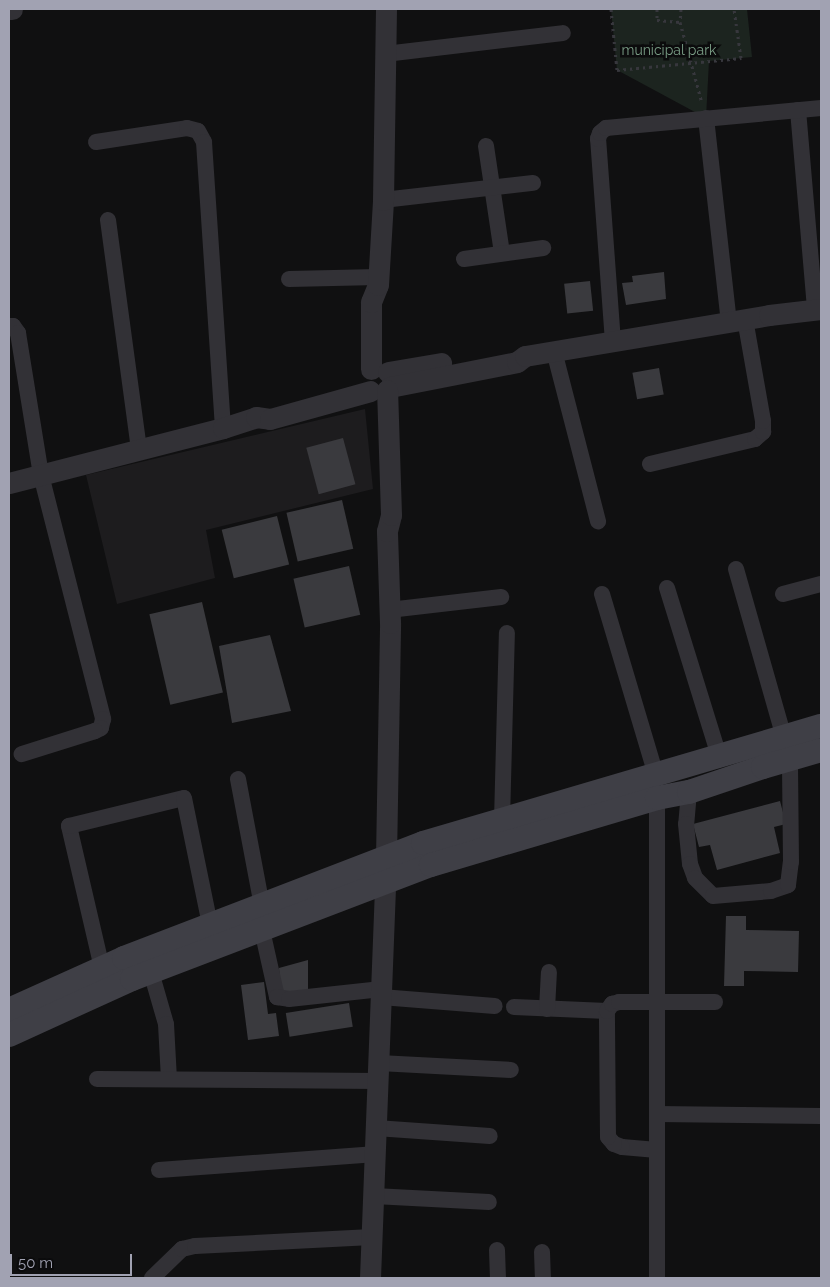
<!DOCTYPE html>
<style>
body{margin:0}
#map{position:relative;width:830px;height:1287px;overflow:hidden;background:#101011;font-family:Raleway,sans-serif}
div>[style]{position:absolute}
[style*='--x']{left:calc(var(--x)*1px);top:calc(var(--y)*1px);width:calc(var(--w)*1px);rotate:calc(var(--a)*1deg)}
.built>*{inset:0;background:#1d1c1e}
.green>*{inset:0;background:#1c241f}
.building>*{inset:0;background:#3a3a3e;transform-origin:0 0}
.path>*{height:3px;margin-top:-1.5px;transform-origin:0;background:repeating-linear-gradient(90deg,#37373d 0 2.5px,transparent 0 6.5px)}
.minor>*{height:16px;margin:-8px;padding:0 8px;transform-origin:8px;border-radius:8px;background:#323136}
.tertiary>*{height:21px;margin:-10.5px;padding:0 10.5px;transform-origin:10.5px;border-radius:10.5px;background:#323136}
.secondary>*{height:24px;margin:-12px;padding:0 12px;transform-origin:12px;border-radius:12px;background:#3f3f46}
span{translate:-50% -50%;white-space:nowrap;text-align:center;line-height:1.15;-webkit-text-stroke:5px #0b0b0c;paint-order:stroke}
.park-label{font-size:14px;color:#799c85}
.frame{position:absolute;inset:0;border:10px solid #a1a2b2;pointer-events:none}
.scale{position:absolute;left:10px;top:1254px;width:122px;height:22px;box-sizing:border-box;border:2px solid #a1a2b2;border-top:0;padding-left:6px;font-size:15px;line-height:18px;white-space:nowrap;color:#a1a2b2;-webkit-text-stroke:4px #0b0b0c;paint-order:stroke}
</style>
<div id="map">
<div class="built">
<div style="clip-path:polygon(365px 409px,373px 489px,206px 530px,215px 578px,117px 604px,86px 475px)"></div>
</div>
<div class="green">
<div style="clip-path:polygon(611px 9px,747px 9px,752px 57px,709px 61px,706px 118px,617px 70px)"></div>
</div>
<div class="building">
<div style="clip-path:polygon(664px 272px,666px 299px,626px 305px,622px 283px,633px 282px,632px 276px)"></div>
<div style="left:590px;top:281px;width:30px;height:26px;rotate:84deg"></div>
<div style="left:659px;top:368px;width:27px;height:27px;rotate:80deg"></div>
<div style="left:343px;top:438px;width:48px;height:38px;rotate:75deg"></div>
<div style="left:342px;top:500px;width:50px;height:57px;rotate:77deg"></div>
<div style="left:277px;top:516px;width:50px;height:57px;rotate:76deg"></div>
<div style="left:349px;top:566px;width:50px;height:57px;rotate:77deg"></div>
<div style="left:202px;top:602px;width:93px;height:54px;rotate:77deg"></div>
<div style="clip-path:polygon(270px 635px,291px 711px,232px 723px,219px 646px)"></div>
<div style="clip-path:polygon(780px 801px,786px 824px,774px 827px,780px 853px,717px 870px,710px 845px,699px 847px,693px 824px)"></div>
<div style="clip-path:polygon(726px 916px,746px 916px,746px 930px,799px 931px,798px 972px,744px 971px,744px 986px,724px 986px)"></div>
<div style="clip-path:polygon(308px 960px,308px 993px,281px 997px,279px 968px)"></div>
<div style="clip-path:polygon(264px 982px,268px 1014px,276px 1013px,279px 1036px,248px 1040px,241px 985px)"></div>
<div style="left:349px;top:1003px;width:24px;height:64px;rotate:81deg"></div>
</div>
<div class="path">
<div style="--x:611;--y:9;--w:61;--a:84.4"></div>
<div style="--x:617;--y:70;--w:125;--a:-5.5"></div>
<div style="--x:741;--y:58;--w:49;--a:-98.1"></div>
<div style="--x:657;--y:9;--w:11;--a:90"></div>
<div style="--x:657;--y:20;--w:23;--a:5"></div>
<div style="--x:681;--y:9;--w:13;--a:94"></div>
<div style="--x:680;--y:22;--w:84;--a:74.8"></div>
</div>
<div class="minor">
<div style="--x:385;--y:54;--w:179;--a:-6.7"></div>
<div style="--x:798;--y:110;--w:200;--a:85.1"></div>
<div style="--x:706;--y:118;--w:205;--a:83.6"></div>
<div style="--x:96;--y:142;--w:92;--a:-8.7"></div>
<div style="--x:187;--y:128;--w:11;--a:15"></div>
<div style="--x:198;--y:131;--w:13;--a:61"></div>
<div style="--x:204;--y:142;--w:287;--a:86.2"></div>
<div style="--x:486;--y:146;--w:108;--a:81.5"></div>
<div style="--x:383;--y:200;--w:151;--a:-6.5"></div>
<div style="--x:108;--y:220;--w:232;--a:82.3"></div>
<div style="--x:464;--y:259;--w:80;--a:-7.9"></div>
<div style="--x:289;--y:279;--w:89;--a:-1.3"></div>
<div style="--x:9;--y:326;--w:4;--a:0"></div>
<div style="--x:13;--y:326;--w:9;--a:54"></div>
<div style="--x:18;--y:333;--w:144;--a:80.8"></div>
<div style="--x:41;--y:475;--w:252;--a:75.7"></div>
<div style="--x:103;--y:719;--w:9;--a:103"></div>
<div style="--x:101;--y:728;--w:7;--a:153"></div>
<div style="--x:95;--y:731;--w:77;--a:162.5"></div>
<div style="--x:613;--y:342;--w:204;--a:-94.2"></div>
<div style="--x:598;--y:139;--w:6;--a:-72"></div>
<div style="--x:600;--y:133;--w:8;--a:-40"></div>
<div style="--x:606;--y:128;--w:216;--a:-5.3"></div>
<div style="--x:554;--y:351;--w:176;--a:75.5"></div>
<div style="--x:650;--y:464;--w:108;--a:-13.4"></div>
<div style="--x:755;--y:439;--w:11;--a:-41"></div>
<div style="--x:763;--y:432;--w:11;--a:-90"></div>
<div style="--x:763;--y:421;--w:104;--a:-100"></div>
<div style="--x:736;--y:569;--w:175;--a:74.1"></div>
<div style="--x:667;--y:588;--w:176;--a:72.8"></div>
<div style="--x:602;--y:594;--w:189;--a:73.4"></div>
<div style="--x:783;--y:594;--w:39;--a:-15"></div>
<div style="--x:389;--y:610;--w:113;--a:-6.6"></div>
<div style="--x:238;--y:779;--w:129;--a:79.3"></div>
<div style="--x:689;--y:792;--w:32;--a:95"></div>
<div style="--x:686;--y:824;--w:40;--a:84.3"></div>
<div style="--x:690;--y:864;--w:15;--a:70"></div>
<div style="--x:695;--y:878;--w:25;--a:45"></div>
<div style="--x:713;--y:896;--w:58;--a:-4.9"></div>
<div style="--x:771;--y:891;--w:18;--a:-19"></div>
<div style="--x:788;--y:885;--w:23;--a:-83"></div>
<div style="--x:791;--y:862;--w:103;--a:-90.6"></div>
<div style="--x:502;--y:820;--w:187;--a:-88.5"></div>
<div style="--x:262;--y:930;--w:69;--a:77.4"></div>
<div style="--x:277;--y:997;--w:12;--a:9"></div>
<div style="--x:289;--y:999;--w:93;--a:-6.2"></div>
<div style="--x:102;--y:968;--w:146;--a:-103.1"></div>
<div style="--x:69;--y:826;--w:118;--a:-13.7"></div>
<div style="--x:184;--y:798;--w:130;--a:78.4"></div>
<div style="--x:151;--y:972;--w:54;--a:73.9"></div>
<div style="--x:166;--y:1024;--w:55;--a:86.9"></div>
<div style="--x:381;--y:997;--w:114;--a:4.5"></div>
<div style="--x:514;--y:1007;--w:93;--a:2.5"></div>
<div style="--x:547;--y:1009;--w:37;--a:-87"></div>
<div style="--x:379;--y:1063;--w:132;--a:3"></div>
<div style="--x:97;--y:1079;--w:281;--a:0.4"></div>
<div style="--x:657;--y:1114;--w:164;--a:0.7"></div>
<div style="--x:376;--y:1128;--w:114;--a:4"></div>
<div style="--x:657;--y:1150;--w:35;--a:-175"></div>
<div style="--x:622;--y:1147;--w:9;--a:-159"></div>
<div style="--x:614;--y:1144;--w:9;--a:-131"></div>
<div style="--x:608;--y:1137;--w:126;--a:-90.5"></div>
<div style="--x:607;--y:1011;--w:9;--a:-54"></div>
<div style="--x:612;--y:1004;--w:7;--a:-16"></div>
<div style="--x:619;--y:1002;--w:96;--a:0"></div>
<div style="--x:159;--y:1170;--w:218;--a:-4.2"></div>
<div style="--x:374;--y:1196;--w:115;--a:3"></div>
<div style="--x:497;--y:1250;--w:28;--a:88"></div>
<div style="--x:542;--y:1252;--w:26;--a:88"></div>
<div style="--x:152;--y:1278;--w:42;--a:-44"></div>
<div style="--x:182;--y:1249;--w:13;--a:-13"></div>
<div style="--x:195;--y:1246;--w:177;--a:-2.9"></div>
<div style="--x:657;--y:1278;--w:480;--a:-90"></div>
</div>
<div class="tertiary">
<div style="--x:9;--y:9;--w:3;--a:0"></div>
<div style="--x:371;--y:369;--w:67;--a:-90"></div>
<div style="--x:371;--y:302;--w:18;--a:-68"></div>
<div style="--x:378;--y:285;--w:85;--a:-86.6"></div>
<div style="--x:383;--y:200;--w:191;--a:-89.1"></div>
<div style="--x:388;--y:372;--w:54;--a:-9.6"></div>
<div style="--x:390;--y:387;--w:129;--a:-11.1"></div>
<div style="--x:517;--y:362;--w:10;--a:-37"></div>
<div style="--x:525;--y:356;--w:247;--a:-9.5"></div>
<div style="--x:769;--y:315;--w:52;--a:-6.6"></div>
<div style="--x:9;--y:483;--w:221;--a:-14.4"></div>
<div style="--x:223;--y:428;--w:35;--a:-18"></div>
<div style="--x:256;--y:417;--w:14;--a:8"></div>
<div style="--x:270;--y:419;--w:104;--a:-15.6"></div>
<div style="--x:370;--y:1278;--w:420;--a:-87.8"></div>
<div style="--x:386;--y:858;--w:235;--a:-89"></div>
<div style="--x:390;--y:623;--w:92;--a:-91.9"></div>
<div style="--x:387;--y:531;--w:16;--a:-76"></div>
<div style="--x:391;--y:515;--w:125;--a:-91.8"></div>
</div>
<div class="secondary">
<div style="--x:9;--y:1010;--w:126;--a:-24.3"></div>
<div style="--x:124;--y:958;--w:320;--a:-21"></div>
<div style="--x:423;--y:843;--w:415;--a:-16.4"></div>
<div style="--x:9;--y:1035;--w:135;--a:-24.5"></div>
<div style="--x:132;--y:979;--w:320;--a:-20.9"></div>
<div style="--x:431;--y:865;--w:236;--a:-16.5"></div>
<div style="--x:657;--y:798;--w:33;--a:-11"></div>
<div style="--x:689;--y:792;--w:78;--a:-18.7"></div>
<div style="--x:763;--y:767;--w:60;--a:-16.3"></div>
</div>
<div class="park-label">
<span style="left:669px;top:50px">municipal park</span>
</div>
<div class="frame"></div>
<div class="scale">50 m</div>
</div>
